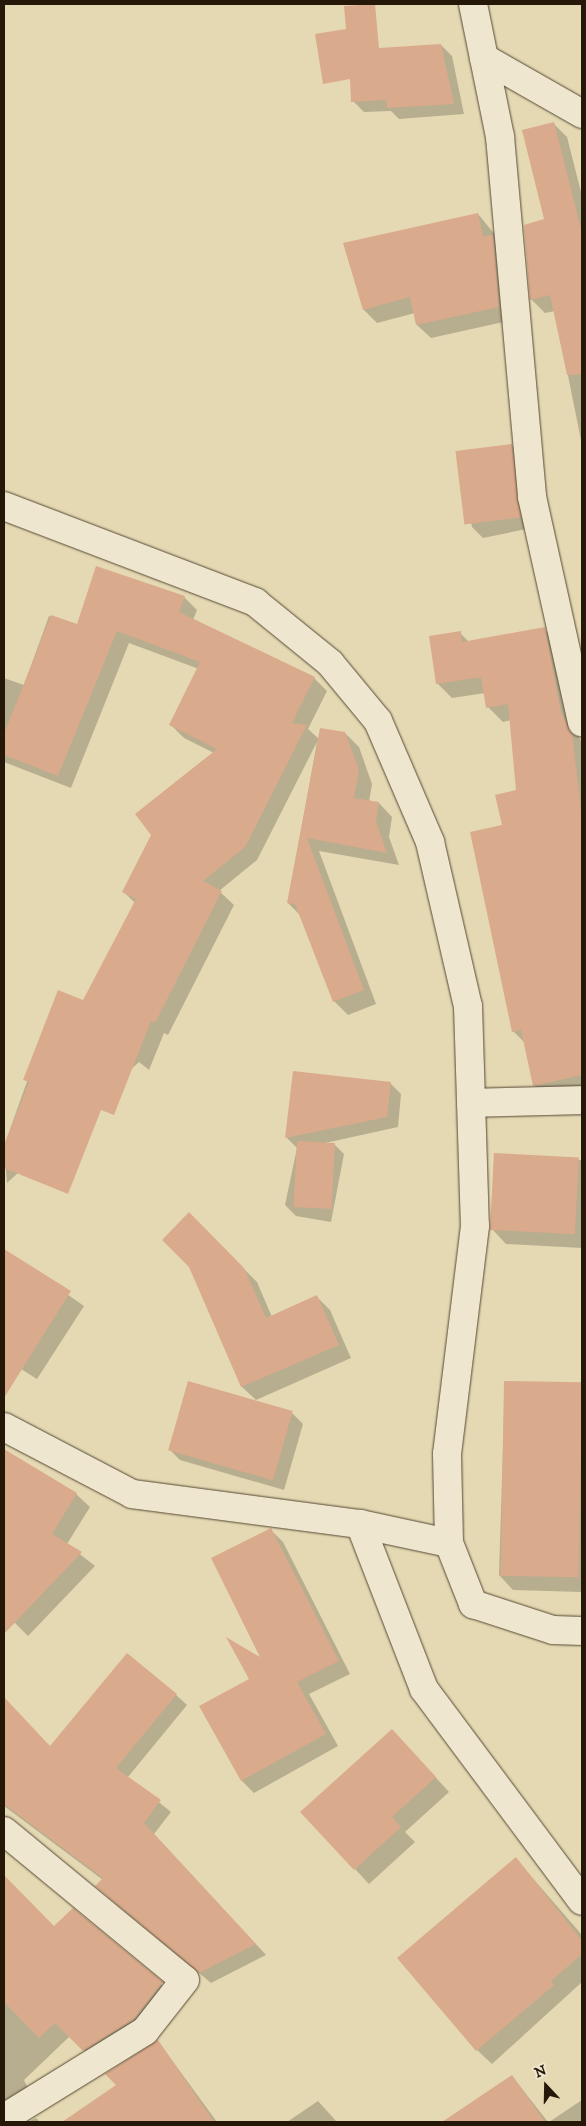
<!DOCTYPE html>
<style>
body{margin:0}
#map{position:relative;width:586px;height:2126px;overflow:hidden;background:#e5d9b3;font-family:"IM FELL DW Pica",serif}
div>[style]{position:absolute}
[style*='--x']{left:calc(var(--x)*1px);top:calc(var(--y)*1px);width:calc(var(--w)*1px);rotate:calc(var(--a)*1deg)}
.shadow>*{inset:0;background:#0003}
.building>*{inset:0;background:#daaa8c;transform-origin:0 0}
.roads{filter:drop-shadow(0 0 1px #554834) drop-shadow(0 0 1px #554834)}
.street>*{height:28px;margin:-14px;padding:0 14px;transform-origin:14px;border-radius:14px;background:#eee6ce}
span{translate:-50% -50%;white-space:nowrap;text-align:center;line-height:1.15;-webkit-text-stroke:4px #eee6ce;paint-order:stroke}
.frame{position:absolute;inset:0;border:5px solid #251809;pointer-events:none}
.north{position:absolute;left:521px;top:2061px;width:50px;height:50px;-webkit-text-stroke:4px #eee6ce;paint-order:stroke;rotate:339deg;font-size:14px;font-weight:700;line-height:20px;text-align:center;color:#251809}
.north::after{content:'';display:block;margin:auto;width:18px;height:22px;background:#251809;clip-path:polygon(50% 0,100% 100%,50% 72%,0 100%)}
</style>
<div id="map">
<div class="shadow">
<div style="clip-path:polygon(441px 45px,452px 56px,464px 114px,399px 119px,391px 111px,364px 112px,353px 101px)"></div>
<div style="clip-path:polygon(553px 123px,567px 137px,582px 196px,582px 445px,555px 311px,545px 313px,531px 299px,546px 220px)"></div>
<div style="clip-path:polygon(478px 214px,506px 248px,512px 320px,431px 338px,417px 325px,415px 313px,377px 323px,364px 310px)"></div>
<div style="clip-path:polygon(511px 445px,522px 456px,531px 528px,483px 538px,472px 527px,458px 456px)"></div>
<div style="clip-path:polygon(184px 597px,197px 610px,193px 620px,314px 678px,327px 691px,308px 729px,319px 739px,345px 733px,359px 747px,372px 784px,369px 802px,379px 803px,392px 817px,389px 837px,399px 865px,319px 851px,376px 1004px,348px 1015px,334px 1001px,300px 915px,288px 903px,317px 742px,257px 860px,219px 891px,234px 905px,168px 1035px,164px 1033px,149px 1070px,139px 1062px,7px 1183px,4px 1146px,59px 992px,84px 1002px,135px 903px,124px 892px,214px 753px,184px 738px,171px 725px,199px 669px,129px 643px,71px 788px,4px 762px,4px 678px,24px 685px,49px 616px,78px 625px)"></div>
<div style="clip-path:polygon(544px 629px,559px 644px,575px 730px,582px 743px,582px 848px,493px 879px,504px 826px,517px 791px,511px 720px,503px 722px,488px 707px,485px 693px,452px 698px,437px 683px,460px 633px,469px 642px)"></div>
<div style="clip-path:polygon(582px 882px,582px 1092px,548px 1099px,534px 1085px,526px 1044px,513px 1031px,487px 906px)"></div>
<div style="clip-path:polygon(294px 1073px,390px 1083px,401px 1094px,398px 1127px,325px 1143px,334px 1144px,344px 1154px,331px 1222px,296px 1216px,285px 1205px,297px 1148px,287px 1138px)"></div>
<div style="clip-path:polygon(494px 1158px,582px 1160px,582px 1248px,506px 1244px,492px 1229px)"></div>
<div style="clip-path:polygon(189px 1214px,257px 1282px,272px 1317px,317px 1297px,330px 1310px,351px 1358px,256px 1400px,242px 1387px,190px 1266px)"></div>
<div style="clip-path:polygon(5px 1251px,84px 1306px,37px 1379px,21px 1369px,4px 1396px)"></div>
<div style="clip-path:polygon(505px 1382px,582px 1384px,582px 1592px,513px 1590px,499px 1575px)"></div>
<div style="clip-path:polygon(292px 1413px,303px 1424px,284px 1490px,180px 1460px,169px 1449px)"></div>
<div style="clip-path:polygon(4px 1451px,76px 1494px,90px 1507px,67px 1544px,95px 1566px,28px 1636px,4px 1612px)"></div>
<div style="clip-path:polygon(271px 1530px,283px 1542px,350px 1674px,309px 1694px,338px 1746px,254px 1793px,242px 1781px,251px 1679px,263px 1660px)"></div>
<div style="clip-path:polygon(176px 1695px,187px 1705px,128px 1777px,171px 1812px,154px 1834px,266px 1955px,211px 1983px,108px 1897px,103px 1880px,4px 1806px,4px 1731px,20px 1716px,50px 1748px)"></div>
<div style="clip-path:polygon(406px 1745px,449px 1792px,405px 1832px,415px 1842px,369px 1884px,355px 1869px)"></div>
<div style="clip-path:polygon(516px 1859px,582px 1935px,582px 1982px,492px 2064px,477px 2050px)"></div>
<div style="clip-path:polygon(4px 1877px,54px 1928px,73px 1910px,176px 1997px,98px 2064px,70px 2036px,24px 2080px,35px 2103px,4px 2122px)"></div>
<div style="clip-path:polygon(158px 2041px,217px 2122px,64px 2122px,118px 2085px)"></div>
<div style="clip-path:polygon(512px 2076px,548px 2122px,444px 2122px)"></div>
<div style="clip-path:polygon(582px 2100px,582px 2122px,549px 2122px)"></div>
<div style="clip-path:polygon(318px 2101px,337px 2122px,287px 2122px)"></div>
<div style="clip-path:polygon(36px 2118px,40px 2122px,28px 2122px)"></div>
</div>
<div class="building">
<div style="clip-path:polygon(375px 4px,379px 48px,441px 44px,454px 104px,387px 108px,386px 100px,351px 102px,350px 79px,323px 84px,315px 34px,346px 29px,344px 6px)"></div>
<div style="clip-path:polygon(554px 122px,582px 233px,582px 374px,567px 375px,550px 295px,530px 300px,524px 225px,544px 219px,522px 130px)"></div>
<div style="clip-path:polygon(478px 213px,483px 237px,493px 234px,499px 307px,416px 325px,410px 297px,363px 310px,343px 243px)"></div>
<div style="left:512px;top:444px;width:74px;height:57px;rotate:83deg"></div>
<div style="clip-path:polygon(96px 566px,185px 596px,179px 612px,315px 677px,292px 723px,307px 725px,245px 847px,203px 881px,222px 891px,155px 1023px,151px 1021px,114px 1115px,101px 1110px,68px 1194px,4px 1168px,4px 1145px,29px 1082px,23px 1080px,58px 990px,83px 1000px,136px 899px,122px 892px,151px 835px,135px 814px,217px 749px,169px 725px,200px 662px,117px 631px,58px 776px,4px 755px,4px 734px,51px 615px,77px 624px)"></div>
<div style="clip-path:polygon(545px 627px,561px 713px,572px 734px,582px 818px,582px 1075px,533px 1086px,521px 1030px,512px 1032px,470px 832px,502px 825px,495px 795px,516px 790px,508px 704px,486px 708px,481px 677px,436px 684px,429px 636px,461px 631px,462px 642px)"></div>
<div style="clip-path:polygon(320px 728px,345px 732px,359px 770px,354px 798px,379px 802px,376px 822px,387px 853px,307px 838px,364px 990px,333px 1002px,295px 904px,287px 903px)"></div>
<div style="clip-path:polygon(293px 1071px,391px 1082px,387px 1117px,285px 1138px)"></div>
<div style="left:297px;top:1141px;width:38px;height:66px;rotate:3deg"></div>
<div style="left:494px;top:1153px;width:85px;height:77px;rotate:3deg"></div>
<div style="clip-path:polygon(189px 1212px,244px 1268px,266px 1318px,317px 1295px,339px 1345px,241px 1387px,189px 1267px,162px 1240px)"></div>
<div style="clip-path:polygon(4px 1249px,71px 1291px,4px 1398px)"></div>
<div style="left:188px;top:1381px;width:109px;height:72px;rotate:16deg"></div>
<div style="left:504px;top:1381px;width:78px;height:195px;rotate:1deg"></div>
<div style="clip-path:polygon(4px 1449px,77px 1493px,52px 1534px,82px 1552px,4px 1634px)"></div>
<div style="clip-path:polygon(271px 1528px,339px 1661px,297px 1682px,326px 1734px,241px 1781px,199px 1706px,249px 1679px,226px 1637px,260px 1657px,211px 1558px)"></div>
<div style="clip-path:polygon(127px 1653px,177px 1694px,116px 1768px,161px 1800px,144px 1823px,256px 1944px,199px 1973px,95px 1886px,103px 1878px,4px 1804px,4px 1697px,50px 1746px)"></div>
<div style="clip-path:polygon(392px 1729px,436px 1777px,392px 1817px,401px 1827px,354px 1870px,300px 1812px)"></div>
<div style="clip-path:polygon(516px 1857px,582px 1941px,582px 1954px,551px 1981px,554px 1985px,476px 2051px,397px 1958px)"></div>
<div style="clip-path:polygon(4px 1875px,54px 1926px,73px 1908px,163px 1982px,134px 2019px,83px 2051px,55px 2023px,39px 2038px,4px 2002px)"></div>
<div style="clip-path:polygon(158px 2040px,214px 2122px,62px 2122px,116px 2085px,105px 2074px)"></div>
<div style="clip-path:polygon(512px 2075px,545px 2122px,442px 2122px)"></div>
</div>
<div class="roads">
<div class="street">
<div style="--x:473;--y:4;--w:136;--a:78.5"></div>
<div style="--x:500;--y:137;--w:361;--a:84.9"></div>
<div style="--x:532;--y:497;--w:231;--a:77.5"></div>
<div style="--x:484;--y:58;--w:113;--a:29.7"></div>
<div style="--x:4;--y:506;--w:269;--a:20.9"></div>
<div style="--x:255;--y:602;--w:97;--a:39.1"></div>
<div style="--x:330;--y:663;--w:75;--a:50.4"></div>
<div style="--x:378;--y:721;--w:132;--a:66.7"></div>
<div style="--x:430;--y:842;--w:168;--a:77"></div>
<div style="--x:468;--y:1006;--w:220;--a:88.2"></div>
<div style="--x:475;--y:1226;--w:230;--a:97"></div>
<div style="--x:447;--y:1454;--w:89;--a:88.7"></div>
<div style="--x:449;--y:1543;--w:66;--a:68.5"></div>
<div style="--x:473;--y:1604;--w:84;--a:18"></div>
<div style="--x:553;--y:1630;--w:29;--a:2"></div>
<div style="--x:471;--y:1103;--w:111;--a:-1.5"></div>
<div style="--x:4;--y:1427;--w:144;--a:27.6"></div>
<div style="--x:132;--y:1494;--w:230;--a:7.5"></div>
<div style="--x:360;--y:1524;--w:91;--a:12.1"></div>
<div style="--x:360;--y:1524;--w:177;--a:68.8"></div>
<div style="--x:424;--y:1689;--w:264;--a:53.3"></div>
<div style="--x:4;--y:1831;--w:234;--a:39.5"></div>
<div style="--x:185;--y:1980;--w:65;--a:128.1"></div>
<div style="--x:145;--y:2031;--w:166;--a:148.3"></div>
</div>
</div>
<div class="frame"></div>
<div class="north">N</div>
</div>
